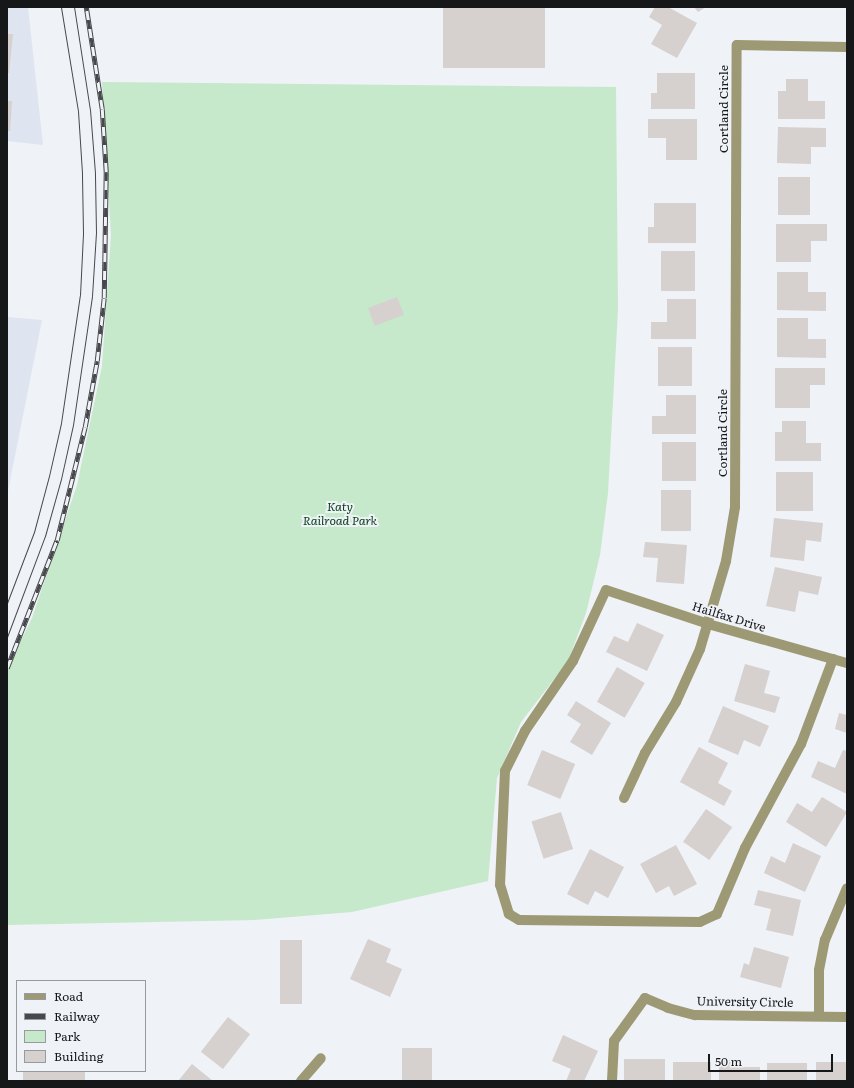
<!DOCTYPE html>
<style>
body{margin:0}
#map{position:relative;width:854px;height:1088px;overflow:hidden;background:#eff2f7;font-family:Literata,serif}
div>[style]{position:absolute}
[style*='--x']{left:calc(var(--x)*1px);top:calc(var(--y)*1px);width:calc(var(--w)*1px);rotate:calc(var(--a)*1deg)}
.built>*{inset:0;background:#dee5f0}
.green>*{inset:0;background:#c6e8cb}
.building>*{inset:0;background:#d6d0ce;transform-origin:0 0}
.street>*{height:10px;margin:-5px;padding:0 5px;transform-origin:5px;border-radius:5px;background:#9d9974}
.tram>*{height:1px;margin:-0.5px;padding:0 0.5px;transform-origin:0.5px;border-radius:0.5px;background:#47484b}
.rail>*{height:4.5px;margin-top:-2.25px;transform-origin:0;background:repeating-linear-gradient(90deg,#eff2f7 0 9px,#47484b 0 18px);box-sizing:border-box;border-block:1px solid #47484b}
span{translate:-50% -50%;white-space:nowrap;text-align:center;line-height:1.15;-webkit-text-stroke:4px #eff2f7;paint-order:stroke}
.street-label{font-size:12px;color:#161719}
.park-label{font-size:12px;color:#023e17;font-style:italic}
.frame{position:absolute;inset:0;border:8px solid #161719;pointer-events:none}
.legend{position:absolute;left:16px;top:980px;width:130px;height:92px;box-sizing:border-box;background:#eff2f7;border:1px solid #989a9e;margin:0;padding:5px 7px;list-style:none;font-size:12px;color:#161719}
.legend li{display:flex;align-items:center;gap:8px;height:20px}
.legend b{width:20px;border:1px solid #989a9e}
.scale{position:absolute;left:708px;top:1054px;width:125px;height:18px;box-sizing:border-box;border:2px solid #161719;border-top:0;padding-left:5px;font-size:12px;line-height:14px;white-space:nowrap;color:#161719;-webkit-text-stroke:3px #eff2f7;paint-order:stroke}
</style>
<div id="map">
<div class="built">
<div style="clip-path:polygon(7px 7px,28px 7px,43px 145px,7px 141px)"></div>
<div style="clip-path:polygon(7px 317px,42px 320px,7px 496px)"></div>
</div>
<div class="green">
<div style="clip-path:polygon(102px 82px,616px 87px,618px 309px,608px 493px,600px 555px,586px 613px,568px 661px,521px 722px,497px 778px,488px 881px,352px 912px,254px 920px,7px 925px,7px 669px,32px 618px,77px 485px,102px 366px,111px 235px)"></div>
</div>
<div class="building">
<div style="left:443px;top:7px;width:102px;height:61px"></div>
<div style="clip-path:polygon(655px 7px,668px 7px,697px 23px,677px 58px,651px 44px,662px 25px,649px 17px)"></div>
<div style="clip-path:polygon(694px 7px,706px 7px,698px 12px)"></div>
<div style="clip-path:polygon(7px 34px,13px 34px,9px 73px,7px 73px)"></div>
<div style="clip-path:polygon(657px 73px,695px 73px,695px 109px,651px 109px,651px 93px,657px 93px)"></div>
<div style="clip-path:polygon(786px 79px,808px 79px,808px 101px,825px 101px,825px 119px,778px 119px,778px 91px,786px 91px)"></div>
<div style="clip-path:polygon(7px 101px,12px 101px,10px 131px,7px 131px)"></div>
<div style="clip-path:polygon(648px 119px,697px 119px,697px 160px,666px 160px,666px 138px,648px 138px)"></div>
<div style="clip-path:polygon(778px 127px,826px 128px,826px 147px,811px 147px,811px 164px,777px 163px)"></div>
<div style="left:778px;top:177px;width:32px;height:38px"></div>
<div style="clip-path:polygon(654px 203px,696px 203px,696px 243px,648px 243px,648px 227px,654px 227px)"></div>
<div style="clip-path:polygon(776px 224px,827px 224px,827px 241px,811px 241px,811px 262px,776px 262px)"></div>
<div style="left:695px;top:251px;width:40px;height:34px;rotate:90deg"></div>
<div style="clip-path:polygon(777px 272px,808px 272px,808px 292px,826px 292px,826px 311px,777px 310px)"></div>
<div style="left:397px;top:297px;width:19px;height:31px;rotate:69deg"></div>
<div style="clip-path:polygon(667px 299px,696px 299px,696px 339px,651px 339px,651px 322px,667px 322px)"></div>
<div style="clip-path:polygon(777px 318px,808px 318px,808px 339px,826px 339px,826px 358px,777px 357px)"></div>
<div style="left:658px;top:347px;width:34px;height:39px"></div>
<div style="clip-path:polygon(775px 368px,825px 368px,825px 385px,810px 385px,810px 408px,775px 408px)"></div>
<div style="clip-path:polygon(666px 395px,696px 395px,696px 434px,652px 434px,652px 416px,666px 416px)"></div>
<div style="clip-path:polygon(782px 421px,806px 421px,806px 443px,821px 443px,821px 461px,775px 461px,775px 432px,782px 432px)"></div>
<div style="left:662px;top:442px;width:34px;height:39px"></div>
<div style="left:776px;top:472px;width:37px;height:39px"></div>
<div style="left:661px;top:490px;width:30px;height:41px"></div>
<div style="clip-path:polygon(774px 518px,823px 523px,821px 542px,806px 540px,804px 561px,770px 557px)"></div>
<div style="clip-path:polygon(645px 542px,687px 545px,684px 584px,656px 582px,658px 558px,643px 557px)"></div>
<div style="clip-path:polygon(775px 567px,822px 577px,818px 595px,799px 591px,795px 612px,766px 606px)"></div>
<div style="clip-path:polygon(637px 623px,664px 635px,647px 671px,606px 652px,614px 636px,628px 642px)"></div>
<div style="clip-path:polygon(745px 664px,770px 671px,764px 693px,780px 697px,775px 713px,734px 701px)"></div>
<div style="left:617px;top:667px;width:32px;height:40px;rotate:30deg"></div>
<div style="clip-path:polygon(576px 701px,611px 723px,592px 755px,570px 742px,581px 724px,567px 715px)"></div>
<div style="clip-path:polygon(723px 706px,769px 726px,760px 747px,744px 740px,738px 755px,708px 742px)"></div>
<div style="clip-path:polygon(839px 713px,847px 715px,847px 733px,835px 729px)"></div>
<div style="clip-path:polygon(699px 747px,728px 763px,718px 783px,732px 791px,724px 806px,680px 782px)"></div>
<div style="left:542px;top:750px;width:36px;height:38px;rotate:23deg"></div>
<div style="clip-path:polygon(843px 750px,847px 751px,847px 794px,811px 777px,818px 761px,835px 768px)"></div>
<div style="clip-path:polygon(822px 797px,847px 812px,826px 847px,786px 822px,797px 803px,812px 812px)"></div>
<div style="left:706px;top:809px;width:32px;height:40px;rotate:35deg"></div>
<div style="left:561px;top:812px;width:39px;height:31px;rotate:72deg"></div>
<div style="clip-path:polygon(793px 843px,821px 856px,805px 892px,764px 873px,771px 856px,785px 863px)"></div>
<div style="clip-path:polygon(676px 845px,697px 884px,674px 896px,669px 886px,656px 893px,640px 864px)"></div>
<div style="clip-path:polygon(590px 849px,624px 867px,608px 898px,595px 891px,588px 905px,567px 894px)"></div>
<div style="clip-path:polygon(758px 890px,801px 900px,793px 936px,766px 930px,771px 909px,754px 905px)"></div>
<div style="clip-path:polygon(368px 939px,391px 949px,386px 962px,402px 969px,390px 997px,350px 979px)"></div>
<div style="left:280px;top:940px;width:22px;height:64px"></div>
<div style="clip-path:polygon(754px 947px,789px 957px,781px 988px,740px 977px,744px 963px,749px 965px)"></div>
<div style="left:228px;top:1017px;width:28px;height:44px;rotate:38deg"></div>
<div style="clip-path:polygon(563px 1035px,598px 1051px,584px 1081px,566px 1081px,571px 1069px,552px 1061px)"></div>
<div style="left:402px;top:1048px;width:30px;height:33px"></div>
<div style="left:624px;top:1059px;width:41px;height:22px"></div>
<div style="clip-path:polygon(719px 1060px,738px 1060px,738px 1067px,760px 1067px,760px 1081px,719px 1081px)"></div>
<div style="left:673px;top:1062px;width:38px;height:19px"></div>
<div style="left:816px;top:1062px;width:31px;height:19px"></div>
<div style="left:767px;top:1063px;width:40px;height:18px"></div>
<div style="clip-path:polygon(192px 1064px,213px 1081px,178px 1081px)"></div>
<div style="left:23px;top:1071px;width:62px;height:10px"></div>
</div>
<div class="street">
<div style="--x:833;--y:659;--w:91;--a:110.6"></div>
<div style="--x:801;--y:744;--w:118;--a:118.3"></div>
<div style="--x:745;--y:848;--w:72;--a:113"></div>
<div style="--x:717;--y:914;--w:19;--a:155"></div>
<div style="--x:700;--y:922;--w:181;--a:-179.4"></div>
<div style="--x:519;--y:920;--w:12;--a:-149"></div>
<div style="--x:509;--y:914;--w:30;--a:-107"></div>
<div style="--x:500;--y:885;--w:114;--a:-87.5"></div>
<div style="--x:505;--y:771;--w:45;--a:-63.4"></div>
<div style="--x:525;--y:731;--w:85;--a:-55.6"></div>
<div style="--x:573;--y:661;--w:78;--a:-65.1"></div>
<div style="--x:606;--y:590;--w:108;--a:18.4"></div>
<div style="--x:708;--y:624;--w:144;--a:15.7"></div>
<div style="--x:624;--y:798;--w:50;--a:-65"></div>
<div style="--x:645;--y:753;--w:60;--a:-58.7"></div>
<div style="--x:676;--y:702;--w:58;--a:-65.6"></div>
<div style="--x:700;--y:649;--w:92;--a:-73.5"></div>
<div style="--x:726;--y:561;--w:55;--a:-80.5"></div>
<div style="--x:735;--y:507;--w:462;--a:-89.8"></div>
<div style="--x:737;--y:45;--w:110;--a:1"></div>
<div style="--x:819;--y:1016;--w:46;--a:-90"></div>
<div style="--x:819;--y:970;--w:31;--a:-79"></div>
<div style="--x:825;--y:940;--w:56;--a:-67.1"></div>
<div style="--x:301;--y:1081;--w:30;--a:-49"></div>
<div style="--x:612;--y:1081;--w:40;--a:-87.1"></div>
<div style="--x:614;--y:1041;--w:53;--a:-54.2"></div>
<div style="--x:645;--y:998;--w:25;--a:23"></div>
<div style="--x:668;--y:1008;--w:28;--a:15"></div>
<div style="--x:695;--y:1015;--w:152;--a:0.8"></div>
</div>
<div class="tram">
<div style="--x:7;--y:603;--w:76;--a:-69.2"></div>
<div style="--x:34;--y:532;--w:58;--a:-75"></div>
<div style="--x:49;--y:476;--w:54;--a:-77.2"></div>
<div style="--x:61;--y:423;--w:129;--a:-81.6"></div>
<div style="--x:80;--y:295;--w:62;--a:-87.2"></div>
<div style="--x:83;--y:233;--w:60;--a:-91"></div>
<div style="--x:82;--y:173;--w:62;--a:-93.7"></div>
<div style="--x:78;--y:111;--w:105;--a:-99.3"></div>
<div style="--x:7;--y:637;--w:108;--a:-69.4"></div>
<div style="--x:45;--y:536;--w:59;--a:-74.3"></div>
<div style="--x:61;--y:479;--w:55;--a:-77.5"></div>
<div style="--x:73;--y:425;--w:130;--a:-81.6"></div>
<div style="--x:92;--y:296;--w:63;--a:-86.4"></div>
<div style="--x:96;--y:233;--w:60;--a:-91"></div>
<div style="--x:95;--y:173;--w:63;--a:-94.5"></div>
<div style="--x:90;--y:110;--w:104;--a:-98.8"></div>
</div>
<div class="rail">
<div style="--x:7;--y:668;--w:137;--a:-68.7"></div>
<div style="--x:57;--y:540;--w:116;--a:-76.1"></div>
<div style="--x:85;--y:427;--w:67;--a:-79.7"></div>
<div style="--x:97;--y:361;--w:63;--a:-83.7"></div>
<div style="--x:104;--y:298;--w:126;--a:-89.1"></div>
<div style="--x:106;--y:172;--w:63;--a:-93.6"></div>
<div style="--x:102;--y:109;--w:103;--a:-98.9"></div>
</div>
<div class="street-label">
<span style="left:724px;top:109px;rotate:-90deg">Cortland Circle</span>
<span style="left:723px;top:433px;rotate:-90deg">Cortland Circle</span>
<span style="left:729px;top:617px;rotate:17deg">Hailfax Drive</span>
<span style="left:745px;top:1002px;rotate:1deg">University Circle</span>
</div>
<div class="park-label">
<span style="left:340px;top:514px">Katy<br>Railroad Park</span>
</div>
<div class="frame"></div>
<ul class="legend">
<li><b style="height:5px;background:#9d9974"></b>Road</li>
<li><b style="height:5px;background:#47484b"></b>Railway</li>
<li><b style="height:11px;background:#c6e8cb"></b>Park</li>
<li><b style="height:11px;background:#d6d0ce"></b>Building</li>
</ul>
<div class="scale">50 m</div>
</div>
